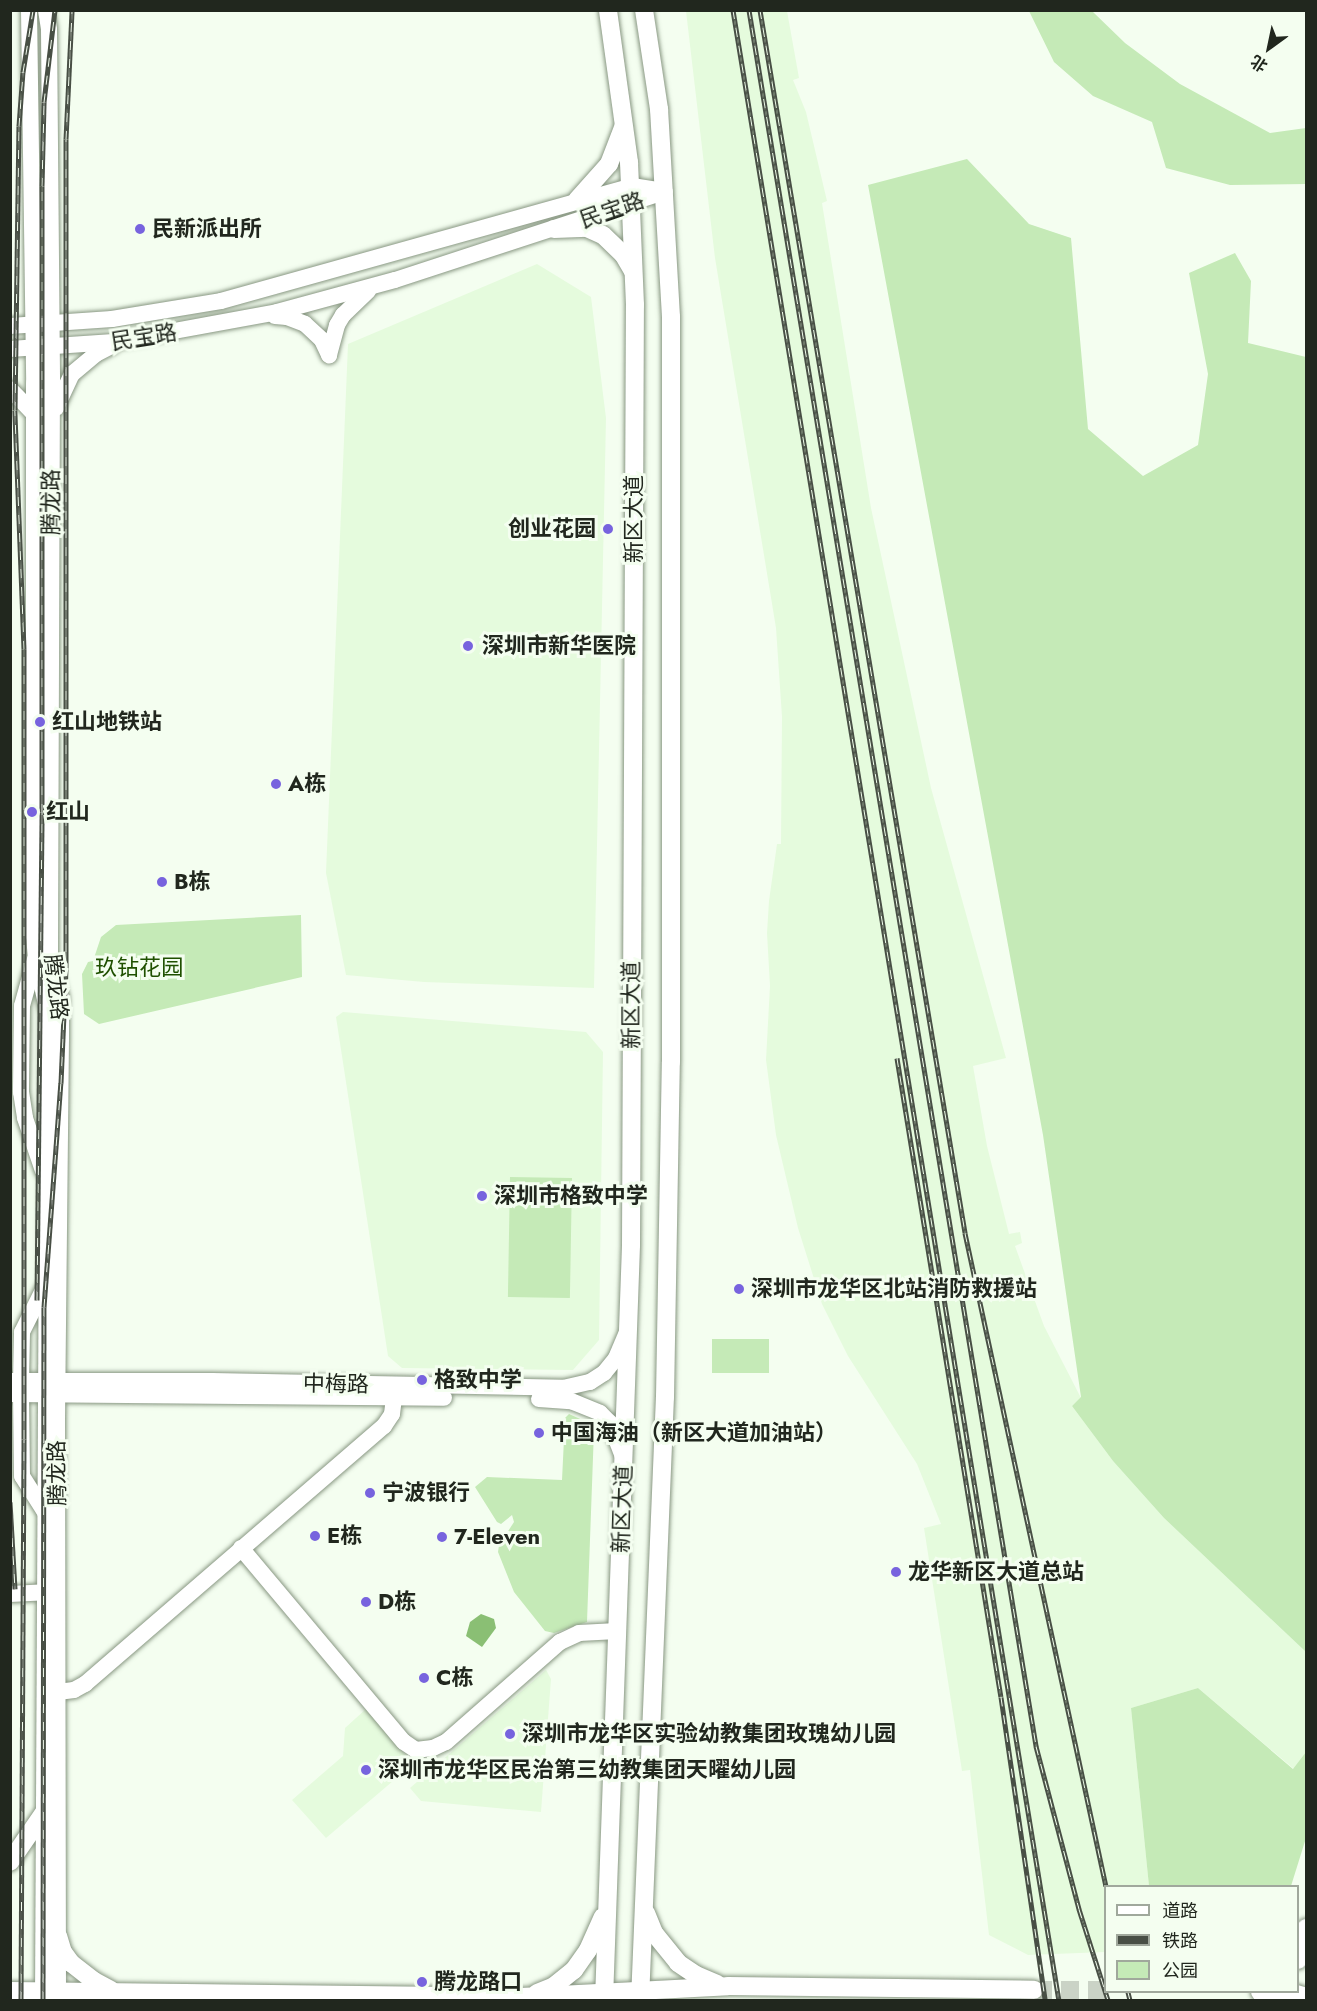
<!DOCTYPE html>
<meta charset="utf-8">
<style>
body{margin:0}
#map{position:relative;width:1317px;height:2011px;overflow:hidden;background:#f4fef0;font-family:Jost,"Noto Sans SC",sans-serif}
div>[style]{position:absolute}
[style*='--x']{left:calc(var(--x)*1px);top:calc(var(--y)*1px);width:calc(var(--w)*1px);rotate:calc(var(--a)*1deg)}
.built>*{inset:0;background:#e5fbdd}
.green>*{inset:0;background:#c5eab7;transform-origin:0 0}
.water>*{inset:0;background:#8abf74}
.primary-tunnel>*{height:18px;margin-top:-9px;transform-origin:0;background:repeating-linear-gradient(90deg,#cad3c6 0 18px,transparent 0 27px)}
.roads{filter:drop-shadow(0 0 2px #889782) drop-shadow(0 0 2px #889782)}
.secondary>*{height:16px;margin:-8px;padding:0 8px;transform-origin:8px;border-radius:8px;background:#fff}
.primary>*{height:18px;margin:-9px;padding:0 9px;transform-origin:9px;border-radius:9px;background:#fff}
.rail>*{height:5px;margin-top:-2.5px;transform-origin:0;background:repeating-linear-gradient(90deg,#f4fef0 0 9px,#484f45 0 18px);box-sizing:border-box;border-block:2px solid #484f45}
.dots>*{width:16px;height:16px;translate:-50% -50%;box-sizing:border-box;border:3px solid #f4fef0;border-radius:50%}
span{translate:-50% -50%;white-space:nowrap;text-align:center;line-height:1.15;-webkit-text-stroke:6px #f4fef0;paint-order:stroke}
.street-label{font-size:22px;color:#21271e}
.poi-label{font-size:22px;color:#21271e;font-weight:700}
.left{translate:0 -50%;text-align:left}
.right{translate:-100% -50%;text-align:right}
.park-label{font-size:22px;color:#1f5000}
.frame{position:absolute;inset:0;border:12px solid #21271e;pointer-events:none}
.legend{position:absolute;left:1104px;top:1885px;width:195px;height:108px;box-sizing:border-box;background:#f4fef0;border:2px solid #a0a89c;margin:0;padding:8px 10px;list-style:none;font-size:18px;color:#21271e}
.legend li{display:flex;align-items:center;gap:12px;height:30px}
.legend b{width:30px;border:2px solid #a0a89c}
.north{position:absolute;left:1239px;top:18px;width:60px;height:60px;-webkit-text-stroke:4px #f4fef0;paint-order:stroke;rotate:213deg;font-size:16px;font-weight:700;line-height:24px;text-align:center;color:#21271e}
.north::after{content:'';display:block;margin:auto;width:21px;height:27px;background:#21271e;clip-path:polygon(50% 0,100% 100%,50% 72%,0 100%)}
</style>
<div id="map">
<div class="built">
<div style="clip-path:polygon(686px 11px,787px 11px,799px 78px,793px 80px,806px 112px,827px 201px,822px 203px,871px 508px,931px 788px,1006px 1058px,973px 1066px,987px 1146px,1009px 1234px,1020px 1232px,1022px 1243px,1015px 1246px,1044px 1326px,1081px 1398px,1072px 1406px,1113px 1461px,1164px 1518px,1306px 1652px,1306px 1752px,1294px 1769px,1198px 1688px,1131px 1708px,1149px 1886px,1106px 1886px,1105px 1952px,1028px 1955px,989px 1935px,970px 1770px,962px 1771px,924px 1528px,941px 1524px,917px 1464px,848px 1356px,822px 1304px,798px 1228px,776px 1135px,766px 1060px,770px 986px,767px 933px,769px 901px,777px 844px,781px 844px,782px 717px,776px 628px,715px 258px)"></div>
<div style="clip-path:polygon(537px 264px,591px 297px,606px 418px,594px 988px,424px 982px,346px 975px,326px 873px,348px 344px)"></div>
<div style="clip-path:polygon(343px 1012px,586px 1032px,603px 1052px,599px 1340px,573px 1370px,402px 1368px,388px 1356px,336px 1017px)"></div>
<div style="clip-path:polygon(546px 1670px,551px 1679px,541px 1812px,421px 1801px,410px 1788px)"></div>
<div style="clip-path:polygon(366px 1709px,413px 1764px,326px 1838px,292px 1800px,343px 1756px,345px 1728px)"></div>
</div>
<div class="green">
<div style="clip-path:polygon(1029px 11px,1092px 11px,1125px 43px,1180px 84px,1270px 133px,1306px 128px,1306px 184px,1230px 185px,1166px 168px,1152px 122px,1093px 96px,1054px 62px)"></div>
<div style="clip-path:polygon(967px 159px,1029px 224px,1071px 238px,1088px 429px,1143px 476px,1198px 445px,1208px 374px,1189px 273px,1235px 253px,1251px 281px,1248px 343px,1306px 357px,1306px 1652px,1164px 1518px,1113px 1461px,1072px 1406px,1081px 1397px,1043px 1135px,868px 185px)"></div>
<div style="clip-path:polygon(301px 915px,302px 977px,99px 1024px,84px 1014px,82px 974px,88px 962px,93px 961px,101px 937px,116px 925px)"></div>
<div style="left:510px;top:1177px;width:62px;height:120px;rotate:1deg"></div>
<div style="left:712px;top:1339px;width:57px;height:34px"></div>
<div style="clip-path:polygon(569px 1414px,587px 1422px,594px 1430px,587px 1622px,554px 1633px,545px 1631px,514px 1592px,498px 1552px,499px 1545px,514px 1522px,512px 1515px,501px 1524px,497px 1522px,475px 1487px,487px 1477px,562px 1480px,565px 1418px)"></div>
<div style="clip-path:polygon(1198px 1688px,1293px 1769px,1306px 1752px,1306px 1838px,1291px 1886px,1149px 1886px,1131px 1708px)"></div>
</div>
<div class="water">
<div style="clip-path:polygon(481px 1614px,494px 1619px,496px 1628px,482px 1647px,466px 1636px,470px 1622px)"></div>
</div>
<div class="primary-tunnel">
<div style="--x:1034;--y:1990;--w:72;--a:0"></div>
</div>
<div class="roads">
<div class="secondary">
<div style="--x:29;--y:10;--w:373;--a:89.2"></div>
<div style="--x:34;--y:383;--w:553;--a:90"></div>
<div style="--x:34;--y:936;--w:22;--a:85"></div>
<div style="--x:36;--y:958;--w:56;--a:77.7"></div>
<div style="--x:48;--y:1013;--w:987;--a:90.29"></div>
<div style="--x:46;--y:10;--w:20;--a:81"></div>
<div style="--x:49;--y:30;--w:348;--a:89.5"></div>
<div style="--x:52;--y:378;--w:577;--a:90.2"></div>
<div style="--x:50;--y:955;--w:44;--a:75.7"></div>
<div style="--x:61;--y:998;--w:40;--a:90"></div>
<div style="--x:61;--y:1038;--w:380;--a:90.6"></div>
<div style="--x:57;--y:1418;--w:582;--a:89.9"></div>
<div style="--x:275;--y:316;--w:12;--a:5"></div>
<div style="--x:287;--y:317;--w:19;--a:21"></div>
<div style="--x:305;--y:324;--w:23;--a:43"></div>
<div style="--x:322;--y:340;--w:17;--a:65"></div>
<div style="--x:10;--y:326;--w:102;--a:-3.9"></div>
<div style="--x:112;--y:319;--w:110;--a:-9.4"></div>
<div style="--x:221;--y:301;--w:427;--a:-15.6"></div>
<div style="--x:632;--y:186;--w:32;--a:9"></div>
<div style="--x:10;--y:349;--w:104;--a:-3.9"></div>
<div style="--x:114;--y:342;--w:166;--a:-10.4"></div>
<div style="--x:277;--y:312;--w:122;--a:-15.2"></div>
<div style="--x:395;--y:280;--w:284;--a:-18.1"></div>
<div style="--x:329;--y:355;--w:31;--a:-75"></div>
<div style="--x:337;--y:325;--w:12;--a:-59"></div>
<div style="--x:343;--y:315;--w:35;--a:-44"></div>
<div style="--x:10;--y:389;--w:35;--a:46"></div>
<div style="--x:56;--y:408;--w:38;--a:-65"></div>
<div style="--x:72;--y:374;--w:31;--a:-40"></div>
<div style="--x:96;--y:354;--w:19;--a:-28"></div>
<div style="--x:35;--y:959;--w:49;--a:105.5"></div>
<div style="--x:22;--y:1006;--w:86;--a:90.7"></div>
<div style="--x:21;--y:1092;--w:26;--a:81"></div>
<div style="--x:25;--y:1118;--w:56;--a:71.2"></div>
<div style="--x:10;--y:1381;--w:202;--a:0"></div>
<div style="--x:212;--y:1381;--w:351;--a:1.1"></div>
<div style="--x:563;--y:1388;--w:28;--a:-13"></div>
<div style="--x:590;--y:1382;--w:17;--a:-33"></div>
<div style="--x:604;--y:1373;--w:19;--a:-51"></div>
<div style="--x:616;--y:1358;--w:25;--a:-67"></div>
<div style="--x:21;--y:1381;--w:49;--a:-88.8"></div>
<div style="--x:22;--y:1332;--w:51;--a:-63.4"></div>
<div style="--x:10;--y:1394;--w:434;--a:0.5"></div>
<div style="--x:21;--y:1394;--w:82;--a:89.3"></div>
<div style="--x:22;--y:1476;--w:45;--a:57.7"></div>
<div style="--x:539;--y:1399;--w:32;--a:4"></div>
<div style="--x:571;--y:1401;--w:31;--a:22"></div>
<div style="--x:600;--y:1413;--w:14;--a:45"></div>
<div style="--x:610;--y:1423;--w:34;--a:69"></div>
<div style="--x:241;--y:1548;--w:253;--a:50"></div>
<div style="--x:404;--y:1742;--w:14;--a:34"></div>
<div style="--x:416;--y:1750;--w:17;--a:-7"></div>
<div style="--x:433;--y:1748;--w:14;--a:-25"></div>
<div style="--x:446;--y:1742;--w:152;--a:-41.3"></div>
<div style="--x:560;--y:1642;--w:21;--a:-25"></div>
<div style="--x:579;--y:1633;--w:38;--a:-3"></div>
<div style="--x:10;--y:1594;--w:35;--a:-3"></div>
<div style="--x:58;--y:1692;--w:16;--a:-7"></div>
<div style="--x:74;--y:1690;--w:13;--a:-29"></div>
<div style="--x:85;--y:1684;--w:395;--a:-40.8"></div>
<div style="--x:384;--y:1426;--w:14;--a:-56"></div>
<div style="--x:392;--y:1414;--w:17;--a:-83"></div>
</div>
<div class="primary">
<div style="--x:577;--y:200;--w:48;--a:-48.4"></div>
<div style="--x:609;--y:164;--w:40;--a:-69"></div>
<div style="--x:554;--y:229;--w:33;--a:-2"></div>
<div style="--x:587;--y:228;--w:17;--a:24"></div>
<div style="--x:603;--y:235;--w:28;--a:44"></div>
<div style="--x:623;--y:254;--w:20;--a:60"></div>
<div style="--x:10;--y:1862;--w:62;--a:-55.5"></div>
<div style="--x:646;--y:1913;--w:22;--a:68"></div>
<div style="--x:654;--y:1933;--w:38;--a:51"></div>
<div style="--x:678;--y:1963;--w:22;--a:34"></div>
<div style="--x:696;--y:1975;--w:23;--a:23"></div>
<div style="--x:58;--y:1936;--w:17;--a:73"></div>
<div style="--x:63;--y:1952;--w:14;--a:54"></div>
<div style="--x:71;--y:1963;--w:29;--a:38"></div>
<div style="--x:94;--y:1981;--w:19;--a:28"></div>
<div style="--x:1298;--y:1960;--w:33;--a:-76"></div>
<div style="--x:10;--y:1991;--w:511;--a:0.67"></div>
<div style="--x:521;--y:1997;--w:207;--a:-3"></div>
<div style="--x:728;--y:1986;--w:306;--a:0.7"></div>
<div style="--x:1260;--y:1992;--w:30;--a:0"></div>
<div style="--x:1290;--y:1992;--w:17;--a:17"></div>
<div style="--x:537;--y:1993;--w:18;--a:-22"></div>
<div style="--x:554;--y:1986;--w:26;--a:-39"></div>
<div style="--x:574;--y:1970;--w:24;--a:-55"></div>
<div style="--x:588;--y:1950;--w:36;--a:-66"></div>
<div style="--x:604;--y:2000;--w:755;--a:-87.95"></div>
<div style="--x:631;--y:1245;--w:940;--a:-89.76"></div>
<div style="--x:635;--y:305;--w:143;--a:-92.4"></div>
<div style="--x:629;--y:162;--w:153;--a:-97.9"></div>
<div style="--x:640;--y:2000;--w:604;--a:-87.63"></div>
<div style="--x:665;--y:1397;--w:335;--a:-89"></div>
<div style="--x:671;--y:1062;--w:745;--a:-90"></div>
<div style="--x:671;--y:317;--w:208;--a:-93.3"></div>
<div style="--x:659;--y:109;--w:100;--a:-98.6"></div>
</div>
</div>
<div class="rail">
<div style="--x:733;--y:10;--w:2017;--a:80.7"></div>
<div style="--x:749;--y:10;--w:1760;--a:80.61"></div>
<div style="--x:1036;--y:1746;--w:169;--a:75.2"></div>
<div style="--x:1079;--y:1909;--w:96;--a:72.3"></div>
<div style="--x:760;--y:10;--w:1240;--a:80.48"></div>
<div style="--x:965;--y:1233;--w:668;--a:77.82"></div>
<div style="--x:897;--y:1058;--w:647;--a:80.76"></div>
<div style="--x:1001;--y:1697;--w:306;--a:81.7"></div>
<div style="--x:37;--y:1300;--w:488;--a:-89.4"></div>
<div style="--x:42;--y:812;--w:626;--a:-90"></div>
<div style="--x:42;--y:186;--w:84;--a:-88.6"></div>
<div style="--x:44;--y:102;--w:93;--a:-83.2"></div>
<div style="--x:10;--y:1502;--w:87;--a:86.7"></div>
<div style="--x:1128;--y:1992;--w:8;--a:76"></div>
<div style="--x:21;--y:2000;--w:561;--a:-89.69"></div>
<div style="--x:24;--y:1439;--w:790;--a:-90"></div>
<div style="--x:24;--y:649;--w:239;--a:-92.2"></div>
<div style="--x:15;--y:410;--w:284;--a:-89.2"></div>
<div style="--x:19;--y:126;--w:54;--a:-85.8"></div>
<div style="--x:23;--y:72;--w:63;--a:-80.8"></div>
<div style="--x:43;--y:2000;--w:693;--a:-89.92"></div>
<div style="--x:44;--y:1307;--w:225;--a:-85.7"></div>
<div style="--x:61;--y:1083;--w:114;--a:-87.5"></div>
<div style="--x:66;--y:969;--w:830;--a:-90"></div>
<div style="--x:66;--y:139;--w:129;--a:-87.3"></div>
</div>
<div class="dots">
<div style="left:140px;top:229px;background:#7763de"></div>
<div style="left:608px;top:529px;background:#7763de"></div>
<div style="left:468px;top:646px;background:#7763de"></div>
<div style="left:40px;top:722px;background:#7763de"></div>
<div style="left:276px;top:784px;background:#7763de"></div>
<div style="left:32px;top:812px;background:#7763de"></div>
<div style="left:162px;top:882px;background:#7763de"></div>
<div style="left:482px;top:1196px;background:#7763de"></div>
<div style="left:739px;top:1289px;background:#7763de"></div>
<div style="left:422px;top:1380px;background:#7763de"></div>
<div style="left:539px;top:1433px;background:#7763de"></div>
<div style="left:370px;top:1493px;background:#7763de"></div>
<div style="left:315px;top:1536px;background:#7763de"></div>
<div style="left:442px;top:1537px;background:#7763de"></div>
<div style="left:896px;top:1572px;background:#7763de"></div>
<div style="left:366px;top:1602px;background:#7763de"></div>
<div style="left:424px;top:1678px;background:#7763de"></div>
<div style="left:510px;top:1734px;background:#7763de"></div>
<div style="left:366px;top:1770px;background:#7763de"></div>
<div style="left:422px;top:1982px;background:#7763de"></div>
</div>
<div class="street-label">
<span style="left:612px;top:210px;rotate:-19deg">民宝路</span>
<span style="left:144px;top:337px;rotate:-9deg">民宝路</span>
<span style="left:51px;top:502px;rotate:-90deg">腾龙路</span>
<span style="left:634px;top:519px;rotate:-90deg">新区大道</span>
<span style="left:56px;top:987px;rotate:83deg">腾龙路</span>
<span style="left:631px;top:1005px;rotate:-90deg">新区大道</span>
<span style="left:336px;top:1384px;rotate:1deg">中梅路</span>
<span style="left:57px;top:1473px;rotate:-91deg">腾龙路</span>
<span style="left:622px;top:1509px;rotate:-88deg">新区大道</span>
</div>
<div class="poi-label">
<span class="left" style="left:152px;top:229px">民新派出所</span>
<span class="right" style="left:596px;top:529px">创业花园</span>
<span class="left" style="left:482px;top:646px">深圳市新华医院</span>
<span class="left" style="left:52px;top:722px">红山地铁站</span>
<span class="left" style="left:288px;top:784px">A栋</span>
<span class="left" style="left:46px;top:812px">红山</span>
<span class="left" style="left:174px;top:882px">B栋</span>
<span class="left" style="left:494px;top:1196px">深圳市格致中学</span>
<span class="left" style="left:751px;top:1289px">深圳市龙华区北站消防救援站</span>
<span class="left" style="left:434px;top:1380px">格致中学</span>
<span class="left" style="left:551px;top:1433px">中国海油（新区大道加油站）</span>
<span class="left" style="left:382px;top:1493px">宁波银行</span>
<span class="left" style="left:327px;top:1536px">E栋</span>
<span class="left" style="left:454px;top:1537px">7-Eleven</span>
<span class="left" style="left:908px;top:1572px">龙华新区大道总站</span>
<span class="left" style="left:378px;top:1602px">D栋</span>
<span class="left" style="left:436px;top:1678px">C栋</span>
<span class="left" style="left:522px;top:1734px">深圳市龙华区实验幼教集团玫瑰幼儿园</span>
<span class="left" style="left:378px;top:1770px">深圳市龙华区民治第三幼教集团天曜幼儿园</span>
<span class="left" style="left:434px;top:1982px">腾龙路口</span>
</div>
<div class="park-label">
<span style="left:139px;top:968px">玖钻花园</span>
</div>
<div class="frame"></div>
<ul class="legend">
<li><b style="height:8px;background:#fff"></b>道路</li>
<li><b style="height:8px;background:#484f45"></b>铁路</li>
<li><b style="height:16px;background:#c5eab7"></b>公园</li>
</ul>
<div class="north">北</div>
</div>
